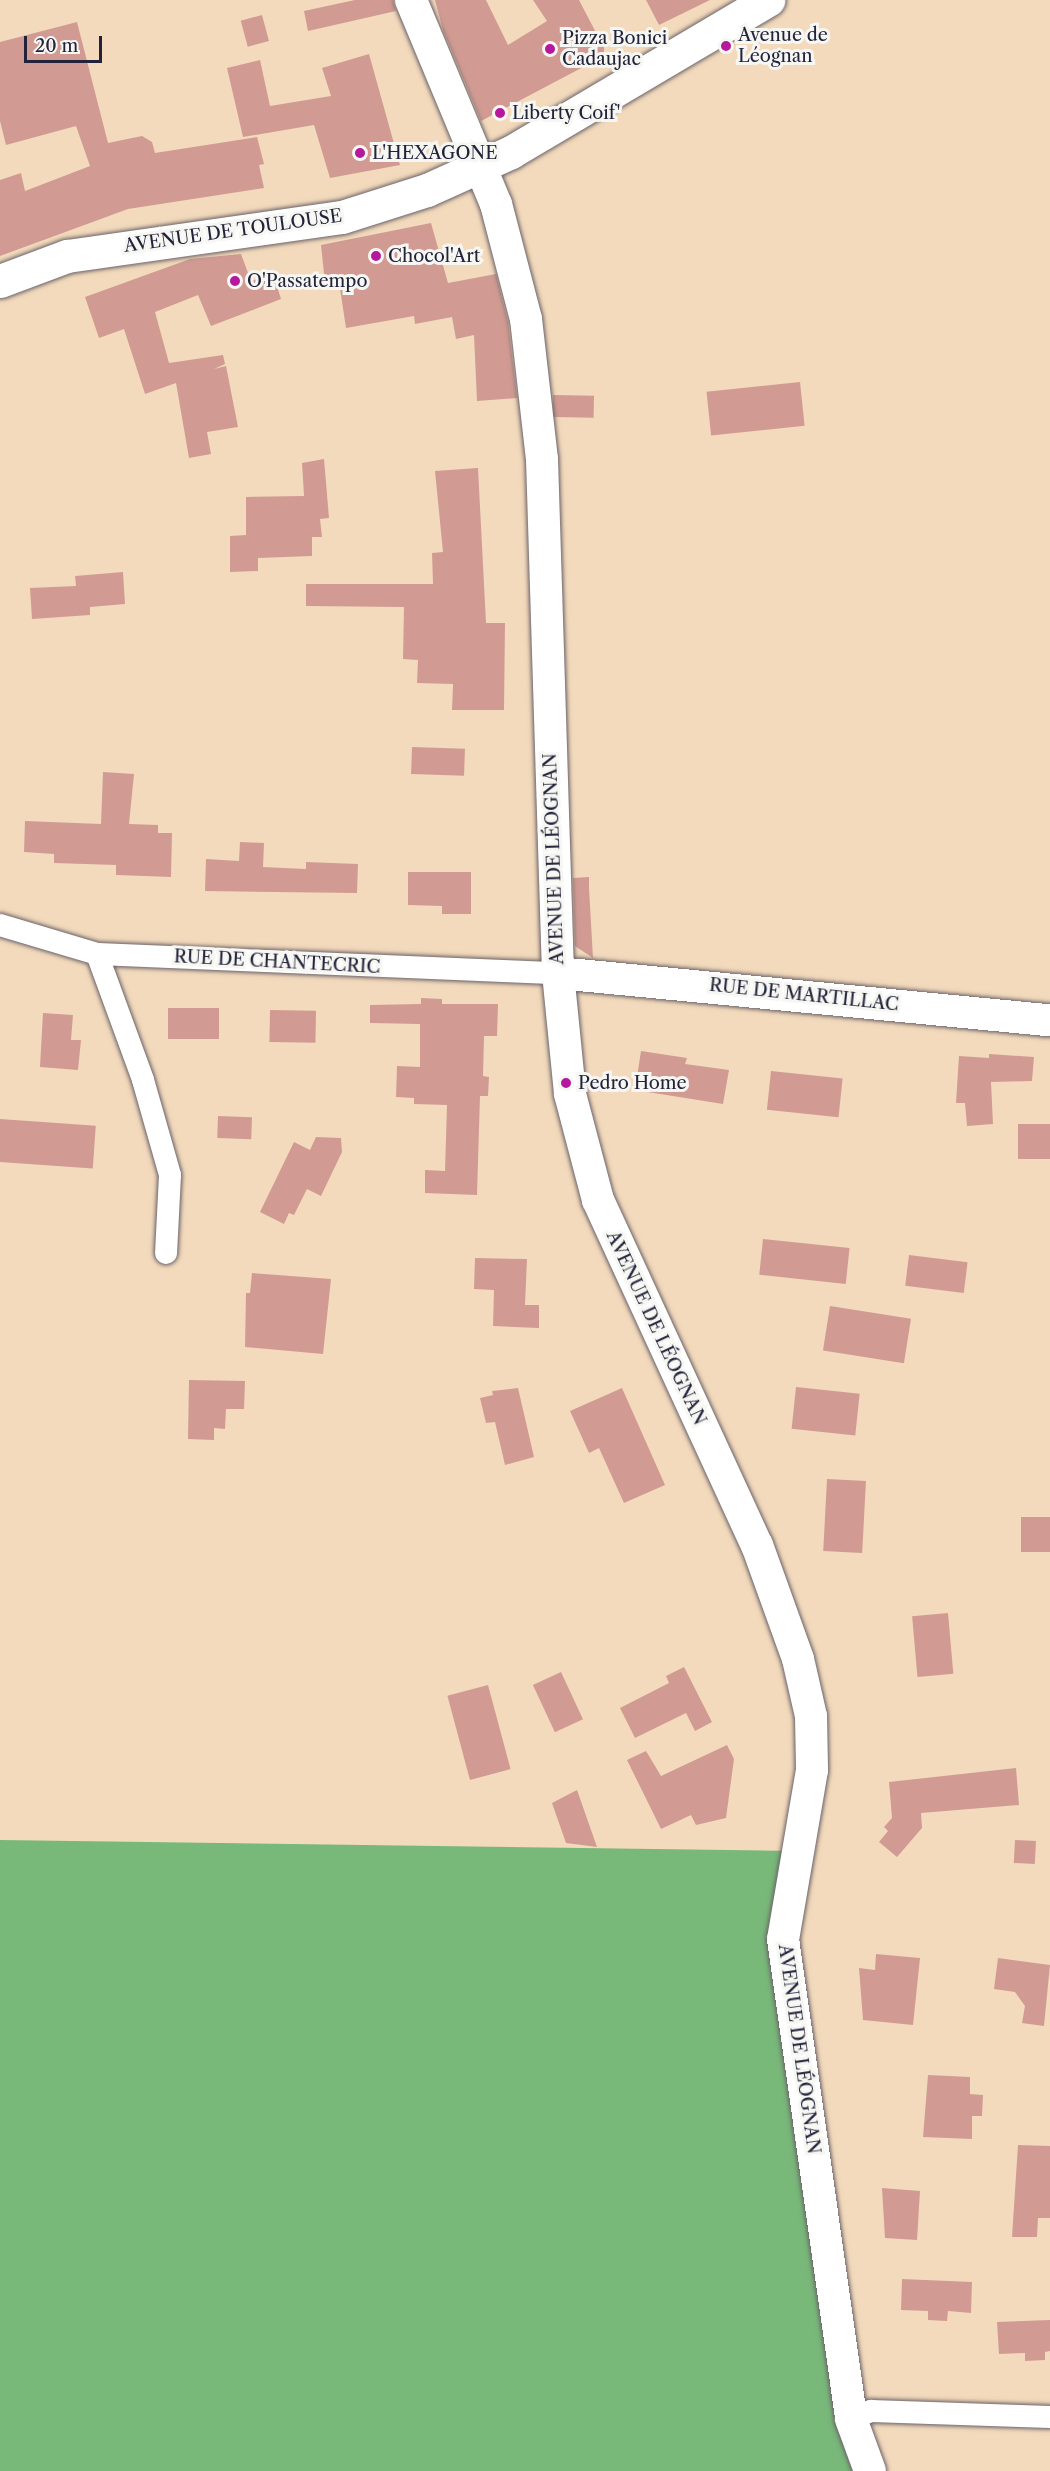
<!DOCTYPE html>
<meta charset="utf-8">
<style>
body{margin:0}
#map{position:relative;width:1050px;height:2471px;overflow:hidden;background:#f3dabc;font-family:"Libre Caslon Text",serif}
div>[style]{position:absolute}
[style*='--x']{left:calc(var(--x)*1px);top:calc(var(--y)*1px);width:calc(var(--w)*1px);rotate:calc(var(--a)*1deg)}
.forest>*{inset:0;background:#78b879}
.building>*{inset:0;background:#d19b93;transform-origin:0 0}
.roads{filter:drop-shadow(0 0 2px #6b6268) drop-shadow(0 0 2px #6b6268)}
.street>*{height:22px;margin:-11px;padding:0 11px;transform-origin:11px;border-radius:11px;background:#fff}
.secondary>*{height:32px;margin:-16px;padding:0 16px;transform-origin:16px;border-radius:16px;background:#fff}
.primary>*{height:33px;margin:-16.5px;padding:0 16.5px;transform-origin:16.5px;border-radius:16.5px;background:#fff}
.dots>*{width:16px;height:16px;translate:-50% -50%;box-sizing:border-box;border:3px solid #f6f6f2;border-radius:50%}
span{translate:-50% -50%;white-space:nowrap;text-align:center;line-height:1.15;-webkit-text-stroke:6px #f6f6f2;paint-order:stroke}
.poi-label{font-size:18px;color:#22223b}
.left{translate:0 -50%;text-align:left}
.street-label{font-size:18px;color:#22223b}
.scale{position:absolute;left:24px;top:36px;width:78px;height:27px;box-sizing:border-box;border:3px solid #22223b;border-top:0;padding-left:8px;font-size:18px;line-height:21px;white-space:nowrap;color:#22223b;-webkit-text-stroke:4px #f6f6f2;paint-order:stroke}
</style>
<div id="map">
<div class="forest">
<div style="clip-path:polygon(0 1840px,796px 1851px,783px 1939px,870px 2471px,0 2471px)"></div>
</div>
<div class="building">
<div style="clip-path:polygon(355px 0,393px 0,396px 11px,308px 31px,304px 11px)"></div>
<div style="clip-path:polygon(435px 0,486px 0,508px 45px,547px 21px,533px 0,579px 0,604px 48px,604px 56px,481px 121px,443px 30px)"></div>
<div style="clip-path:polygon(646px 0,710px 0,659px 25px)"></div>
<div style="left:262px;top:15px;width:27px;height:22px;rotate:75deg"></div>
<div style="clip-path:polygon(77px 22px,108px 143px,142px 136px,152px 142px,155px 153px,257px 137px,264px 164px,259px 165px,264px 188px,128px 209px,0 256px,0 180px,21px 173px,25px 191px,90px 166px,76px 126px,6px 145px,0 121px,0 42px)"></div>
<div style="clip-path:polygon(369px 54px,400px 165px,330px 178px,314px 125px,243px 137px,227px 68px,260px 60px,270px 106px,331px 96px,322px 68px)"></div>
<div style="clip-path:polygon(431px 223px,448px 283px,496px 274px,508px 322px,517px 398px,477px 401px,474px 335px,456px 339px,452px 317px,415px 324px,414px 316px,346px 328px,339px 282px,325px 283px,321px 245px)"></div>
<div style="clip-path:polygon(241px 254px,251px 281px,273px 274px,281px 299px,211px 326px,198px 295px,155px 312px,169px 363px,223px 355px,225px 364px,214px 369px,226px 366px,238px 427px,207px 432px,211px 454px,189px 458px,176px 383px,145px 394px,124px 329px,99px 338px,85px 297px,190px 259px)"></div>
<div style="left:800px;top:382px;width:44px;height:94px;rotate:84deg"></div>
<div style="left:553px;top:395px;width:41px;height:22px;rotate:1deg"></div>
<div style="clip-path:polygon(324px 459px,329px 518px,320px 519px,322px 537px,312px 537px,312px 556px,258px 558px,258px 571px,230px 572px,230px 536px,246px 535px,246px 497px,304px 496px,302px 463px)"></div>
<div style="clip-path:polygon(478px 468px,486px 623px,505px 623px,504px 710px,452px 710px,453px 684px,417px 683px,418px 660px,403px 659px,404px 607px,306px 606px,306px 584px,433px 584px,432px 553px,443px 552px,435px 471px)"></div>
<div style="clip-path:polygon(123px 572px,125px 604px,90px 607px,90px 615px,32px 619px,30px 588px,76px 586px,75px 576px)"></div>
<div style="left:412px;top:747px;width:53px;height:27px;rotate:2deg"></div>
<div style="clip-path:polygon(103px 772px,134px 774px,129px 824px,158px 825px,158px 833px,172px 833px,171px 877px,116px 875px,116px 865px,54px 863px,54px 854px,24px 852px,25px 821px,101px 824px)"></div>
<div style="clip-path:polygon(240px 842px,264px 843px,263px 867px,306px 869px,306px 862px,358px 864px,357px 893px,205px 891px,206px 859px,239px 861px)"></div>
<div style="clip-path:polygon(408px 872px,471px 872px,471px 914px,442px 914px,442px 906px,408px 905px)"></div>
<div style="clip-path:polygon(589px 877px,589px 888px,593px 958px,575px 946px,573px 878px)"></div>
<div style="clip-path:polygon(421px 998px,442px 999px,442px 1004px,498px 1004px,497px 1036px,484px 1036px,483px 1076px,489px 1077px,488px 1096px,480px 1096px,477px 1195px,425px 1193px,425px 1170px,445px 1171px,447px 1105px,414px 1104px,414px 1098px,396px 1097px,397px 1066px,420px 1067px,420px 1024px,370px 1023px,370px 1005px,421px 1004px)"></div>
<div style="left:168px;top:1008px;width:51px;height:31px"></div>
<div style="left:270px;top:1010px;width:46px;height:32px;rotate:1deg"></div>
<div style="clip-path:polygon(43px 1013px,73px 1015px,71px 1040px,81px 1040px,78px 1070px,40px 1067px)"></div>
<div style="clip-path:polygon(641px 1051px,687px 1058px,685px 1064px,729px 1070px,723px 1104px,635px 1090px)"></div>
<div style="clip-path:polygon(989px 1054px,1034px 1057px,1032px 1081px,991px 1082px,993px 1124px,967px 1126px,965px 1103px,956px 1103px,959px 1056px,989px 1058px)"></div>
<div style="left:771px;top:1071px;width:72px;height:39px;rotate:6deg"></div>
<div style="left:218px;top:1116px;width:34px;height:22px;rotate:2deg"></div>
<div style="left:0;top:1119px;width:96px;height:43px;rotate:4deg"></div>
<div style="left:1050px;top:1124px;width:35px;height:32px;rotate:90deg"></div>
<div style="clip-path:polygon(316px 1137px,341px 1138px,342px 1152px,321px 1196px,307px 1189px,294px 1215px,289px 1213px,284px 1224px,260px 1212px,294px 1142px,310px 1150px)"></div>
<div style="left:763px;top:1239px;width:87px;height:36px;rotate:6deg"></div>
<div style="left:909px;top:1255px;width:59px;height:31px;rotate:7deg"></div>
<div style="clip-path:polygon(475px 1258px,527px 1259px,525px 1305px,539px 1305px,539px 1328px,493px 1326px,494px 1290px,474px 1289px)"></div>
<div style="clip-path:polygon(252px 1273px,331px 1279px,323px 1354px,245px 1347px,246px 1293px,250px 1293px)"></div>
<div style="left:830px;top:1306px;width:82px;height:45px;rotate:9deg"></div>
<div style="clip-path:polygon(189px 1380px,245px 1381px,244px 1409px,226px 1409px,225px 1429px,214px 1428px,214px 1440px,188px 1439px)"></div>
<div style="left:796px;top:1387px;width:64px;height:42px;rotate:6deg"></div>
<div style="clip-path:polygon(518px 1388px,534px 1457px,505px 1465px,495px 1422px,486px 1423px,480px 1398px,493px 1395px,492px 1391px)"></div>
<div style="clip-path:polygon(622px 1388px,665px 1485px,624px 1503px,599px 1448px,589px 1453px,570px 1411px)"></div>
<div style="left:827px;top:1479px;width:39px;height:72px;rotate:3deg"></div>
<div style="left:1050px;top:1517px;width:35px;height:29px;rotate:90deg"></div>
<div style="left:948px;top:1613px;width:61px;height:36px;rotate:85deg"></div>
<div style="clip-path:polygon(684px 1667px,712px 1722px,695px 1731px,686px 1713px,635px 1738px,620px 1708px,669px 1683px,666px 1676px)"></div>
<div style="left:561px;top:1672px;width:52px;height:31px;rotate:65deg"></div>
<div style="left:488px;top:1685px;width:87px;height:42px;rotate:75deg"></div>
<div style="clip-path:polygon(727px 1745px,734px 1759px,726px 1818px,696px 1825px,691px 1815px,661px 1829px,627px 1760px,646px 1751px,661px 1776px)"></div>
<div style="clip-path:polygon(1016px 1768px,1019px 1805px,921px 1813px,922px 1828px,897px 1857px,879px 1842px,888px 1831px,884px 1827px,892px 1818px,889px 1782px)"></div>
<div style="clip-path:polygon(577px 1790px,597px 1847px,566px 1843px,552px 1803px)"></div>
<div style="left:1015px;top:1840px;width:21px;height:23px;rotate:3deg"></div>
<div style="clip-path:polygon(876px 1954px,920px 1958px,913px 2025px,863px 2020px,859px 1968px,875px 1970px)"></div>
<div style="clip-path:polygon(998px 1958px,1050px 1965px,1044px 2026px,1022px 2023px,1025px 2006px,1015px 1992px,994px 1989px)"></div>
<div style="clip-path:polygon(928px 2075px,970px 2077px,970px 2094px,983px 2095px,982px 2116px,972px 2116px,972px 2139px,923px 2137px)"></div>
<div style="clip-path:polygon(1018px 2145px,1050px 2146px,1050px 2218px,1038px 2218px,1037px 2237px,1012px 2237px)"></div>
<div style="clip-path:polygon(882px 2188px,920px 2191px,917px 2240px,885px 2238px)"></div>
<div style="clip-path:polygon(902px 2279px,972px 2282px,971px 2313px,948px 2311px,947px 2321px,928px 2320px,928px 2311px,901px 2310px)"></div>
<div style="clip-path:polygon(1050px 2320px,1050px 2351px,1045px 2352px,1045px 2360px,1025px 2361px,1025px 2353px,999px 2354px,997px 2322px)"></div>
</div>
<div class="roads">
<div class="street">
<div style="--x:0;--y:925;--w:101;--a:16.6"></div>
<div style="--x:97;--y:954;--w:461;--a:2.4"></div>
<div style="--x:97;--y:954;--w:134;--a:69.9"></div>
<div style="--x:143;--y:1080;--w:99;--a:74.1"></div>
<div style="--x:170;--y:1175;--w:78;--a:92.9"></div>
<div style="--x:851;--y:2419;--w:22;--a:-22"></div>
<div style="--x:871;--y:2411;--w:179;--a:1.9"></div>
</div>
<div class="secondary">
<div style="--x:411;--y:0;--w:221;--a:67.4"></div>
<div style="--x:496;--y:204;--w:119;--a:75.4"></div>
<div style="--x:526;--y:319;--w:141;--a:83.5"></div>
<div style="--x:542;--y:459;--w:514;--a:88.22"></div>
<div style="--x:558;--y:973;--w:122;--a:84.3"></div>
<div style="--x:570;--y:1094;--w:110;--a:75.2"></div>
<div style="--x:598;--y:1200;--w:380;--a:65.3"></div>
<div style="--x:757;--y:1545;--w:121;--a:70.2"></div>
<div style="--x:798;--y:1659;--w:58;--a:77.2"></div>
<div style="--x:811;--y:1716;--w:54;--a:88.9"></div>
<div style="--x:812;--y:1770;--w:171;--a:99.7"></div>
<div style="--x:783;--y:1939;--w:485;--a:81.9"></div>
<div style="--x:851;--y:2419;--w:55;--a:69.9"></div>
<div style="--x:558;--y:973;--w:494;--a:5.5"></div>
</div>
<div class="primary">
<div style="--x:0;--y:281;--w:72;--a:-20.5"></div>
<div style="--x:67;--y:256;--w:278;--a:-8.1"></div>
<div style="--x:342;--y:217;--w:89;--a:-17.6"></div>
<div style="--x:427;--y:190;--w:92;--a:-24.3"></div>
<div style="--x:511;--y:152;--w:299;--a:-30.6"></div>
</div>
</div>
<div class="dots">
<div style="left:726px;top:46px;background:#b5179e"></div>
<div style="left:550px;top:49px;background:#b5179e"></div>
<div style="left:500px;top:113px;background:#b5179e"></div>
<div style="left:360px;top:153px;background:#b5179e"></div>
<div style="left:376px;top:256px;background:#b5179e"></div>
<div style="left:235px;top:281px;background:#b5179e"></div>
<div style="left:566px;top:1083px;background:#b5179e"></div>
</div>
<div class="poi-label">
<span class="left" style="left:738px;top:46px">Avenue de<br>Léognan</span>
<span class="left" style="left:562px;top:49px">Pizza Bonici<br>Cadaujac</span>
<span class="left" style="left:512px;top:113px">Liberty Coif'</span>
<span class="left" style="left:372px;top:153px">L'HEXAGONE</span>
<span class="left" style="left:388px;top:256px">Chocol'Art</span>
<span class="left" style="left:247px;top:281px">O'Passatempo</span>
<span class="left" style="left:578px;top:1083px">Pedro Home</span>
</div>
<div class="street-label">
<span style="left:233px;top:231px;rotate:-8deg">AVENUE DE TOULOUSE</span>
<span style="left:554px;top:859px;rotate:-92deg">AVENUE DE LÉOGNAN</span>
<span style="left:277px;top:962px;rotate:3deg">RUE DE CHANTECRIC</span>
<span style="left:804px;top:995px;rotate:6deg">RUE DE MARTILLAC</span>
<span style="left:656px;top:1328px;rotate:65deg">AVENUE DE LÉOGNAN</span>
<span style="left:799px;top:2049px;rotate:82deg">AVENUE DE LÉOGNAN</span>
</div>
<div class="scale">20 m</div>
</div>
